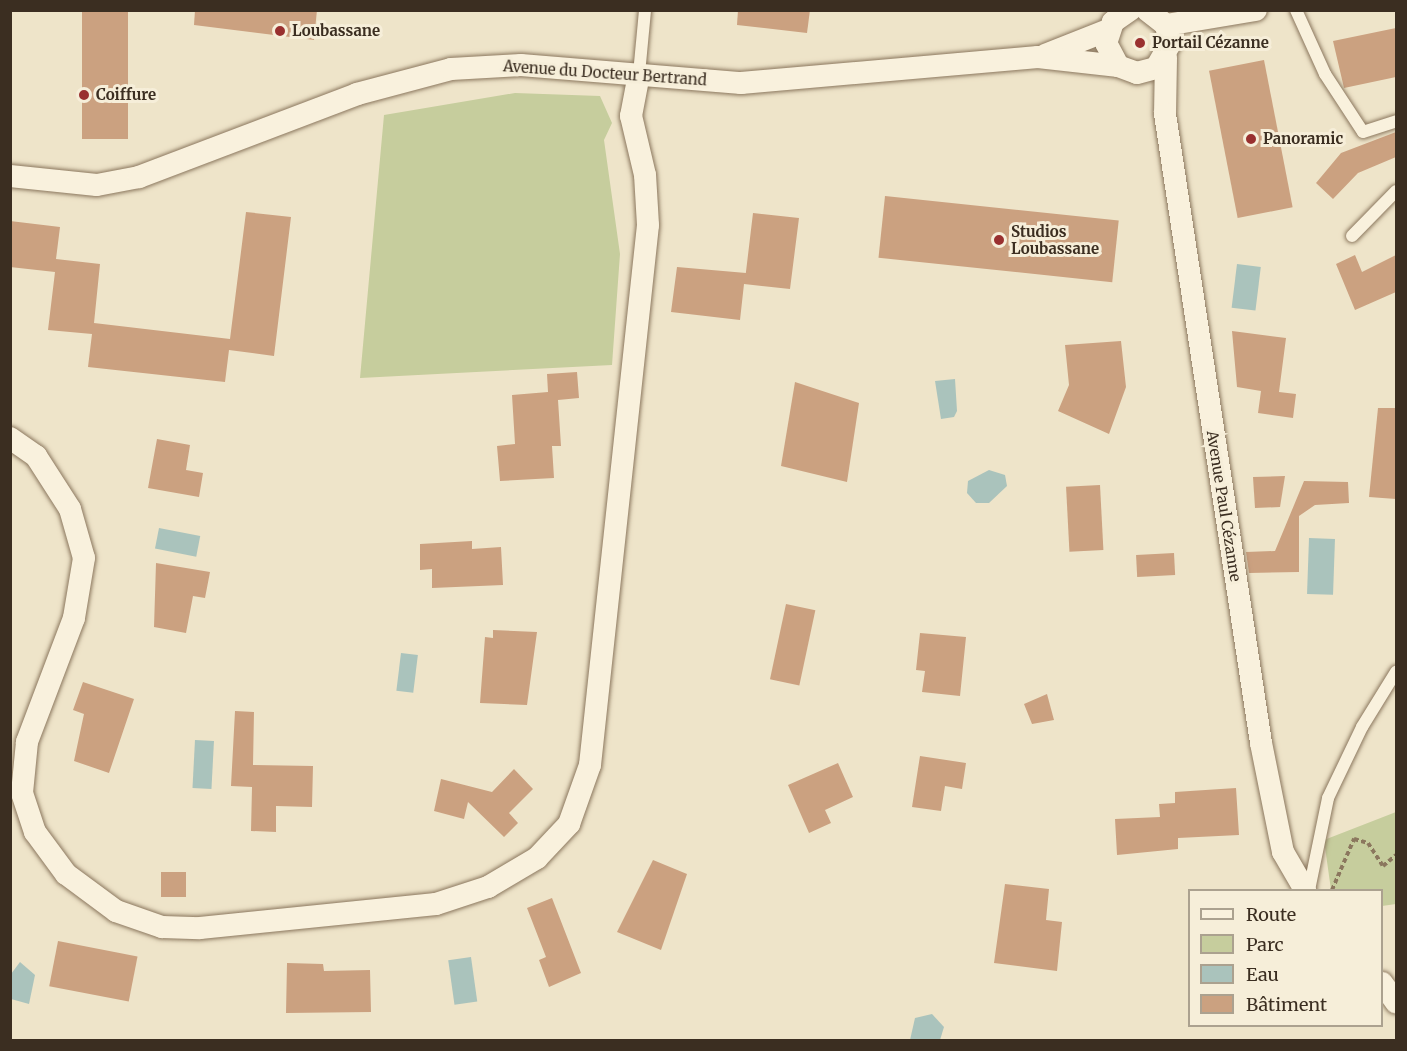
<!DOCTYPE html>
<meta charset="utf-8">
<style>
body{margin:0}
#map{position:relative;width:1407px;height:1051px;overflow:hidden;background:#eee4c9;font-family:Merriweather,serif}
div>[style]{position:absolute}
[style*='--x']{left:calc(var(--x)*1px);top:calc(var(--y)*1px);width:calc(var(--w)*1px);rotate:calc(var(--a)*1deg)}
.green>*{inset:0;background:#c6cd9d}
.water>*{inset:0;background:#aac3bc;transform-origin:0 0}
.building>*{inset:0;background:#cba180;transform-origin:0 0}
.path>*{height:4px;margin-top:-2px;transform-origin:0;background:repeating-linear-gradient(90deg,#8b775e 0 4.5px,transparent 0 7.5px)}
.roads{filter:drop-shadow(0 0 2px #8b775e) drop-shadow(0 0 2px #8b775e)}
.lane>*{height:12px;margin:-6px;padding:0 6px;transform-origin:6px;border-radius:6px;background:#f9f1dd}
.street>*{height:22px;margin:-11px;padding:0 11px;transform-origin:11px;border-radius:11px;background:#f9f1dd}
.dots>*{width:16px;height:16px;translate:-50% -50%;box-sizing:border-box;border:3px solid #f6eed9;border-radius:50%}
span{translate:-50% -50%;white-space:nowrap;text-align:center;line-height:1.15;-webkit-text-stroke:6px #f6eed9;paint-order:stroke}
.poi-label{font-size:15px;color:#3b2e21;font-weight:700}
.left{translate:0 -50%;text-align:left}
.street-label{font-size:15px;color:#3b2e21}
.frame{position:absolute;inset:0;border:12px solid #3b2e21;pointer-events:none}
.legend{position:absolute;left:1188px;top:889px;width:195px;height:138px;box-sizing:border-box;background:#f6eed9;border:2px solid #aba18f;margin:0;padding:8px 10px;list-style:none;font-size:18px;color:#3b2e21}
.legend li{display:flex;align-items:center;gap:12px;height:30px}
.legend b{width:30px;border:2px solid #aba18f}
</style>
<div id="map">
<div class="green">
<div style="clip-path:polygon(515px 93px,600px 96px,612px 123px,604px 140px,620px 254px,612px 365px,360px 378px,384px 115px)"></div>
<div style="clip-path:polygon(1396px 812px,1396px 904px,1382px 906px,1382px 890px,1331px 890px,1324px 840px)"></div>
</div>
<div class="water">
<div style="left:1237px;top:264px;width:24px;height:44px;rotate:7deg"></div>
<div style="clip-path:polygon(955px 379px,957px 411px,954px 417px,941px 419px,935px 381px)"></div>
<div style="clip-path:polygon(989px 470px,1005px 475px,1007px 486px,989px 503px,976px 503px,967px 493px,968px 481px)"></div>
<div style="left:159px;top:528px;width:42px;height:21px;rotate:11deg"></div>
<div style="left:1309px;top:538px;width:26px;height:56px;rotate:2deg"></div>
<div style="left:401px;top:653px;width:17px;height:38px;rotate:7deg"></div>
<div style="left:195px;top:740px;width:19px;height:48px;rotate:3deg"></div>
<div style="left:471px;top:957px;width:45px;height:23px;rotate:82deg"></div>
<div style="clip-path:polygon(20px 962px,35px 975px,29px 1004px,11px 999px,11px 974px)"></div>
<div style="clip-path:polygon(932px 1014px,944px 1027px,940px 1040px,910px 1040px,915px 1018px)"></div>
</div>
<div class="building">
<div style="left:82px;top:10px;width:46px;height:129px"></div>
<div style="clip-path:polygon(195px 10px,317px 10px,314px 40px,194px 25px)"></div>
<div style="clip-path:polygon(738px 10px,810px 10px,807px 33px,737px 25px)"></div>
<div style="clip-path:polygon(1396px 28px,1396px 77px,1344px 88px,1333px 41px)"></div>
<div style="left:1264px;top:60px;width:150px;height:56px;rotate:79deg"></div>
<div style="clip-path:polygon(1396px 132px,1396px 157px,1358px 173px,1333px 199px,1316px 183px,1341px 153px)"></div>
<div style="left:885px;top:196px;width:235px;height:62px;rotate:6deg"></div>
<div style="clip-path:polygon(246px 212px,291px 217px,274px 356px,229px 350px,225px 382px,88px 367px,92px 334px,48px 330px,55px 272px,10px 267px,10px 221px,60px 227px,56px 259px,100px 264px,94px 323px,230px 339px)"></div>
<div style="clip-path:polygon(753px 213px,799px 218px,790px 289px,744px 284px,740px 320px,671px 312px,677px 267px,746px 273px,745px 280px)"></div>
<div style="clip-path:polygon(1355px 255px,1362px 272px,1396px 255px,1396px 292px,1355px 310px,1336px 264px)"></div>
<div style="clip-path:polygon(1232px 331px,1286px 338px,1279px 392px,1296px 394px,1293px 418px,1258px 413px,1261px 391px,1237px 387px)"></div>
<div style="clip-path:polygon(1121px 341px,1126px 387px,1109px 434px,1058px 411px,1069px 385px,1065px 345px)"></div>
<div style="clip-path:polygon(577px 372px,579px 398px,558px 400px,561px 446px,552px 446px,554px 478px,500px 481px,497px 446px,515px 444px,512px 395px,548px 392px,547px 374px)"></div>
<div style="clip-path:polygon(795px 382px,859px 403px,847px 482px,781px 466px)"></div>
<div style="clip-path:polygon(1378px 408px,1396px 408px,1396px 499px,1369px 497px)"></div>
<div style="clip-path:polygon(157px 439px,190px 445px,186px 470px,203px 473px,199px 497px,148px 488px)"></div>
<div style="clip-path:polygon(1285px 476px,1280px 507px,1255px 508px,1253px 477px)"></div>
<div style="clip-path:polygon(1304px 481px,1348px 482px,1349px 503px,1315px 505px,1299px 516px,1299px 572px,1249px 573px,1246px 552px,1275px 551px)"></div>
<div style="left:1100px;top:485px;width:65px;height:34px;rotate:87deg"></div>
<div style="clip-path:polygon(472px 541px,472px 549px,501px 547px,503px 585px,432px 588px,432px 569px,420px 570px,420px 544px)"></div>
<div style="left:1174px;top:553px;width:22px;height:38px;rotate:87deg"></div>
<div style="clip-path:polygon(156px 563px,210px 572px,205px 598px,193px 596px,186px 633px,154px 627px)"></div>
<div style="left:786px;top:604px;width:30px;height:77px;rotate:12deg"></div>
<div style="clip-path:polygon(493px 630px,537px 632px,527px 705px,480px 703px,485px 637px,493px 638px)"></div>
<div style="clip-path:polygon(920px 633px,966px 637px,960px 696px,922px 692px,925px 671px,916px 670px)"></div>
<div style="clip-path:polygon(83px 682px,134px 699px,109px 773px,74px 761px,84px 714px,73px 710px)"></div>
<div style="clip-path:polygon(1047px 694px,1054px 720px,1032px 724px,1024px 704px)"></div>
<div style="clip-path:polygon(235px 711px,254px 712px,253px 765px,313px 766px,312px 807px,276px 806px,276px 832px,251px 831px,252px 787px,231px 786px)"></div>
<div style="clip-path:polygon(920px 756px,966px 763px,962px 789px,945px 786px,941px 811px,912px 807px)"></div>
<div style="clip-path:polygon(838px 763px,853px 797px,825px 810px,831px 823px,809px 833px,788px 785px)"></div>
<div style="clip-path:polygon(514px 769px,533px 789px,509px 813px,518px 823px,504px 837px,468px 802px,464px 819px,434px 811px,441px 779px,492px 792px)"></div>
<div style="clip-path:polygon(1236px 788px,1239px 835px,1178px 838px,1178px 849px,1117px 855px,1115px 819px,1160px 817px,1159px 804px,1175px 803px,1175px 792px)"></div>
<div style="clip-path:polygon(653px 860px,687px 874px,661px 950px,617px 932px)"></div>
<div style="left:161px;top:872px;width:25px;height:25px"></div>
<div style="clip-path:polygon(1005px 884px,1049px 889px,1046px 920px,1062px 922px,1057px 971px,994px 963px)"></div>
<div style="clip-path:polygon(552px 898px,581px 973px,549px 987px,539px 960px,546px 957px,527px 908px)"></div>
<div style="left:58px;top:941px;width:81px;height:46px;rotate:11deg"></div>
<div style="clip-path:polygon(287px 963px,323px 964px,324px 971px,370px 970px,371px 1012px,286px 1013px)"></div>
</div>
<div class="path">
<div style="--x:1332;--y:890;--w:56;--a:-66.7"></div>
<div style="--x:1354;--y:839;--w:15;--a:16"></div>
<div style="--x:1368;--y:843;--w:27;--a:57"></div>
<div style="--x:1383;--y:866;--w:17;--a:-40"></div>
</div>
<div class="roads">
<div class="lane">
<div style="--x:1296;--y:10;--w:70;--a:65.6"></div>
<div style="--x:1325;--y:74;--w:69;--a:56.8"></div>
<div style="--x:1363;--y:132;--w:35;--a:-18"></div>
<div style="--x:639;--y:74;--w:64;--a:-84.6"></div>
<div style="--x:1352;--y:236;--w:63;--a:-45.6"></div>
<div style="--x:1309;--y:890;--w:94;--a:-78.3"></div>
<div style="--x:1328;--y:798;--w:79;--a:-64.4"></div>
<div style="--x:1362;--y:727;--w:65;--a:-58.3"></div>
</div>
<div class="street">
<div style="--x:1130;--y:10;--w:21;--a:145"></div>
<div style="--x:1113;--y:22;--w:22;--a:108"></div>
<div style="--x:1106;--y:43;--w:26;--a:62"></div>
<div style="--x:1118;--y:66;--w:20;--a:20"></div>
<div style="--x:1137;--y:73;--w:20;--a:-15"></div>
<div style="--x:1156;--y:68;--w:28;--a:-60"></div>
<div style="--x:1170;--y:44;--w:19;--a:-102"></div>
<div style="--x:1166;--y:25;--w:24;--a:-142"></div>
<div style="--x:1166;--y:25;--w:91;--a:-9.5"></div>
<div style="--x:1045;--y:55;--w:68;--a:-21.6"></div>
<div style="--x:1166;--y:58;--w:56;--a:91"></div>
<div style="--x:1165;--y:114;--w:636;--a:81.32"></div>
<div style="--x:1261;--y:743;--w:111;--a:78.6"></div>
<div style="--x:1283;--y:852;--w:44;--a:59.9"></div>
<div style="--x:10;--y:176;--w:87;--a:5.9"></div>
<div style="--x:97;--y:185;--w:43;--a:-10.8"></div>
<div style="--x:139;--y:177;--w:233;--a:-20.8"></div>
<div style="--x:357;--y:94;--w:97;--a:-14.9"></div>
<div style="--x:451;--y:69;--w:70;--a:-3.3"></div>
<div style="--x:521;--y:65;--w:221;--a:4.7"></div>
<div style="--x:741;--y:83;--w:298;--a:-5"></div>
<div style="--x:1038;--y:57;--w:81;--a:6.4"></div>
<div style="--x:10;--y:438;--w:32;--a:35"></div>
<div style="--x:36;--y:456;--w:63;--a:57.3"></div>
<div style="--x:70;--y:509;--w:51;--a:74.1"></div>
<div style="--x:84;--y:558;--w:61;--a:99.5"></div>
<div style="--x:74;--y:618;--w:133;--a:110.8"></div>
<div style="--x:27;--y:742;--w:51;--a:95.6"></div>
<div style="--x:22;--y:793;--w:41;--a:71.6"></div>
<div style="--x:35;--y:832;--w:52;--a:53.6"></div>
<div style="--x:66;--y:874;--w:62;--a:36.5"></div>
<div style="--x:116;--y:911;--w:49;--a:19.2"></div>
<div style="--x:162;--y:927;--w:38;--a:2"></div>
<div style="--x:200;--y:928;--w:237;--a:-5.8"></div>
<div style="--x:436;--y:904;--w:55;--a:-18.1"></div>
<div style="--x:488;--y:887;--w:57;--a:-30.6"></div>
<div style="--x:537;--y:858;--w:47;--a:-46.7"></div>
<div style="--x:569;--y:824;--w:63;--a:-70.4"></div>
<div style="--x:590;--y:765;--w:543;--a:-83.87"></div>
<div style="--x:648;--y:225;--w:50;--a:-93.4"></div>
<div style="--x:645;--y:175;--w:61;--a:-103.3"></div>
<div style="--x:631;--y:116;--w:43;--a:-79.2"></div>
<div style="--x:1382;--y:983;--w:24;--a:54"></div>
</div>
</div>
<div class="dots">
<div style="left:280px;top:31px;background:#99302f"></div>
<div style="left:1140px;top:43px;background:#99302f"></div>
<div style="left:84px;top:95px;background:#99302f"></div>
<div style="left:1251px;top:139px;background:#99302f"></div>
<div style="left:999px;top:240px;background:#99302f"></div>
</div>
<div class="poi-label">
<span class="left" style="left:292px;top:31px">Loubassane</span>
<span class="left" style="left:1152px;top:43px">Portail Cézanne</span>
<span class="left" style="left:96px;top:95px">Coiffure</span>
<span class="left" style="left:1263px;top:139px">Panoramic</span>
<span class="left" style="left:1011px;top:240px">Studios<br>Loubassane</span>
</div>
<div class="street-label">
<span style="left:605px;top:73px;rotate:4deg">Avenue du Docteur Bertrand</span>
<span style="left:1224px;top:506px;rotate:81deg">Avenue Paul Cézanne</span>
</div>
<div class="frame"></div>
<ul class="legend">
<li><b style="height:8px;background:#f9f1dd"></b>Route</li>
<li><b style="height:16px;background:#c6cd9d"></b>Parc</li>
<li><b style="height:16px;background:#aac3bc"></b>Eau</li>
<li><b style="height:16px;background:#cba180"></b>Bâtiment</li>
</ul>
</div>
